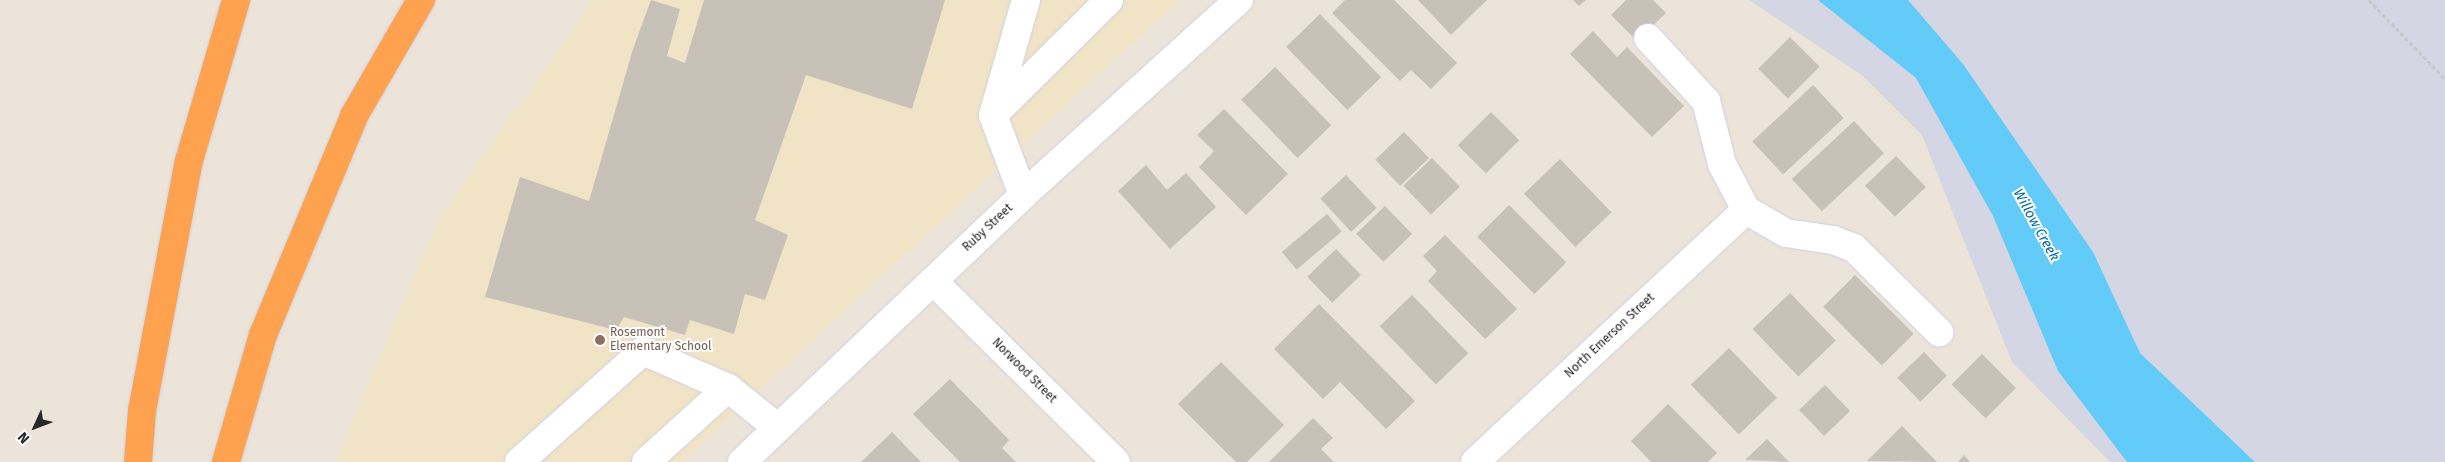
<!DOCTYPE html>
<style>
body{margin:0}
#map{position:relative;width:2445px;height:462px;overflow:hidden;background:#ece4d8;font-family:"Fira Sans",sans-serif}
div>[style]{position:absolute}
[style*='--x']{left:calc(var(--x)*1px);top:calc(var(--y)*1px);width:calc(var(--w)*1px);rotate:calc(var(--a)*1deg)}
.education>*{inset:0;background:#f0e3c6}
.airport>*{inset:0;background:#d4d6e4}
.water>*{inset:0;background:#62cbf7}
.building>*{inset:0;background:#c7c1b8;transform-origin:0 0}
.path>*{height:3px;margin-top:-1.5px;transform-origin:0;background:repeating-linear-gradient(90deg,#c7c7c7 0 4px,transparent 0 6.5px)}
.roads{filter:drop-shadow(0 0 1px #ced1e3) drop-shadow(0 0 1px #ced1e3)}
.minor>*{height:28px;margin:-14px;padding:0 14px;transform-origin:14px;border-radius:14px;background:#fff}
.highway>*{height:28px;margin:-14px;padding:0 14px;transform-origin:14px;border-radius:14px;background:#ffa250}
.dots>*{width:14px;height:14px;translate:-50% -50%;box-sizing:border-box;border:2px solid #fff;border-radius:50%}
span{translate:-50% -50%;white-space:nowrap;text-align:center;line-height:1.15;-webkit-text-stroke:4px #fff;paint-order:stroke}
.street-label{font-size:12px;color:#282828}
.education-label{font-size:12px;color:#785e54}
.left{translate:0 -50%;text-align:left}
.water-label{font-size:14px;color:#0366a1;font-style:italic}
.north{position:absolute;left:10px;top:402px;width:50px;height:50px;-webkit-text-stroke:4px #fff;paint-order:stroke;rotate:227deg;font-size:14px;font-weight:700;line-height:20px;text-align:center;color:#282828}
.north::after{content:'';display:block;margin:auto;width:18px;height:22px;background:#282828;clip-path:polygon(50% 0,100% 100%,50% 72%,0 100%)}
</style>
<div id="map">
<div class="education">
<div style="clip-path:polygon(594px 0,1179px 0,682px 462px,335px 462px,439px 218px)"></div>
</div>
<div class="airport">
<div style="clip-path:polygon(1749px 0,2445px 0,2445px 462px,2110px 462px,2012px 362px,1922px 135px,1863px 76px)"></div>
</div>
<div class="water">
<div style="clip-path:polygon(1818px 0,1908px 0,1963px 64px,2093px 252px,2140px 353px,2255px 462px,2127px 462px,2058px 371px,1993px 216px,1916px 78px)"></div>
</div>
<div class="building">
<div style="clip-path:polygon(651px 0,680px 9px,667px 56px,685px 63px,704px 0,945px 0,912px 109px,806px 75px,755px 220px,788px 235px,765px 300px,745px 294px,734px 334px,690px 320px,685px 335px,624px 317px,616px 330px,485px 297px,520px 177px,589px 201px,633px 49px)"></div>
<div style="clip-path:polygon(1345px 0,1394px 0,1457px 63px,1431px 89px,1411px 70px,1400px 81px,1332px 13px)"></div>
<div style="clip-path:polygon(1418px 0,1487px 0,1451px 35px)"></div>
<div style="clip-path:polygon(1573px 0,1586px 0,1579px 6px)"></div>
<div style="clip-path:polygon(1626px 0,1653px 0,1666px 13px,1637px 41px,1611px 15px)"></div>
<div style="left:1320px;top:14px;width:88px;height:47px;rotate:46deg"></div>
<div style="clip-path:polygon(1593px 31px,1617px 57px,1627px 47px,1684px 106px,1652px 137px,1570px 54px)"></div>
<div style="left:1790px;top:37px;width:42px;height:45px;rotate:45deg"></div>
<div style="left:1275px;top:67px;width:81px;height:47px;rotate:46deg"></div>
<div style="left:1813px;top:85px;width:45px;height:83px;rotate:47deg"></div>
<div style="clip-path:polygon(1224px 109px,1288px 174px,1246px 215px,1199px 167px,1214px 151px,1197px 135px)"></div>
<div style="left:1491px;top:112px;width:40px;height:47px;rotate:45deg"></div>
<div style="left:1854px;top:121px;width:44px;height:85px;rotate:47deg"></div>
<div style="left:1404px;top:132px;width:36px;height:40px;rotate:46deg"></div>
<div style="left:1896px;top:156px;width:43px;height:43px;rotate:46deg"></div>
<div style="left:1432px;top:158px;width:40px;height:40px;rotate:46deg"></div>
<div style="left:1560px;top:159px;width:74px;height:50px;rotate:46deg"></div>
<div style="clip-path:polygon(1146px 165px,1167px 190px,1186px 173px,1216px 207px,1170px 249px,1118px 191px)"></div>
<div style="left:1346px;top:175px;width:45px;height:35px;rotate:47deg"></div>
<div style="left:1509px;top:205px;width:81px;height:45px;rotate:45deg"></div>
<div style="left:1385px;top:206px;width:39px;height:40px;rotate:46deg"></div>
<div style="left:1327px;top:214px;width:23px;height:59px;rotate:50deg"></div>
<div style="clip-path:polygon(1445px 235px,1517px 309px,1485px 339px,1428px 281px,1437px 271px,1423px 256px)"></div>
<div style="left:1336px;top:249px;width:36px;height:40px;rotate:46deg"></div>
<div style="left:1855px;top:275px;width:83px;height:45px;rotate:45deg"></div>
<div style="left:1790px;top:293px;width:66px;height:52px;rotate:46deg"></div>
<div style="left:1412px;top:295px;width:81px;height:45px;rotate:46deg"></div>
<div style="clip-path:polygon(1319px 304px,1415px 401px,1386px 429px,1340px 382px,1323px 399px,1274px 349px)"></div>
<div style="left:1729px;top:348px;width:69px;height:53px;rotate:46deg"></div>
<div style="left:1924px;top:352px;width:33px;height:37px;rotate:46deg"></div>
<div style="left:1982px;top:354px;width:48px;height:43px;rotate:45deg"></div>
<div style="clip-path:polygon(1221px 362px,1284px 425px,1247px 462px,1236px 462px,1178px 404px)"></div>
<div style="clip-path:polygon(950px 379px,1009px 440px,1002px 448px,1016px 462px,960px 462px,913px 414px)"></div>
<div style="left:1825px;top:385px;width:36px;height:36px;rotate:46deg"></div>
<div style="clip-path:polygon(1668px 404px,1717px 453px,1708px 462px,1651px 462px,1631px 441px)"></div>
<div style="clip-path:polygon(1313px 418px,1333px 438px,1321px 449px,1334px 462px,1269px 462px)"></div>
<div style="clip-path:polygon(1902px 426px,1937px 462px,1867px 461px)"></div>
<div style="clip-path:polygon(892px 432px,921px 462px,861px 462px)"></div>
<div style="clip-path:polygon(1767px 439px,1789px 462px,1745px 460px)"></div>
<div style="clip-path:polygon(1964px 455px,1970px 462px,1958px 462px)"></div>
</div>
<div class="path">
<div style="--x:2369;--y:0;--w:110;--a:46.1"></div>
</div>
<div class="roads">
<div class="minor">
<div style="--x:1648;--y:38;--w:86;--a:47.4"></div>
<div style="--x:1706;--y:101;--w:65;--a:75.7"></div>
<div style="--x:1722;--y:164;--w:52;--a:62.4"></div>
<div style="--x:1746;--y:210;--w:46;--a:29.9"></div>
<div style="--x:1786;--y:233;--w:48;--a:8.5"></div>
<div style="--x:1833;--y:240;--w:22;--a:21"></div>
<div style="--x:1854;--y:248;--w:120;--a:44.7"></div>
<div style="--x:994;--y:114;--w:162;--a:-44.7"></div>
<div style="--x:1023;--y:195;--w:85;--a:-110.6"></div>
<div style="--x:993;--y:115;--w:120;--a:-74"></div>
<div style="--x:933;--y:281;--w:257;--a:44.7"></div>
<div style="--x:519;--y:462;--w:166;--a:-41.8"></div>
<div style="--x:643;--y:351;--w:93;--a:23.5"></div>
<div style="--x:728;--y:388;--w:64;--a:38.7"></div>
<div style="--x:646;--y:462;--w:110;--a:-42.1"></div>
<div style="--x:742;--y:462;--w:388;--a:-43.5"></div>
<div style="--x:1023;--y:195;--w:291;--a:-42.1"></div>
<div style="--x:1475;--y:462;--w:370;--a:-42.9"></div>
</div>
<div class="highway">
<div style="--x:138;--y:462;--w:51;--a:-85.5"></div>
<div style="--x:142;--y:411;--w:254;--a:-79.4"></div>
<div style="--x:189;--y:161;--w:168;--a:-73.7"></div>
<div style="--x:226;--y:462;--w:132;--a:-73.8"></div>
<div style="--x:263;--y:335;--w:237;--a:-67.4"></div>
<div style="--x:354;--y:116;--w:134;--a:-60"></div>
</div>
</div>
<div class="dots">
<div style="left:600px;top:340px;background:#8d6e63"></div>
</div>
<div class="street-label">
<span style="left:988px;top:228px;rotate:-43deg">Ruby Street</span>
<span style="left:1610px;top:336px;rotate:-43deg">North Emerson Street</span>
<span style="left:1024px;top:371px;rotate:45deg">Norwood Street</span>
</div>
<div class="education-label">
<span class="left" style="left:610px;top:340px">Rosemont<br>Elementary School</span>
</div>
<div class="water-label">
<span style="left:2036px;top:225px;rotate:61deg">Willow Creek</span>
</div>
<div class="north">N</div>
</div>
